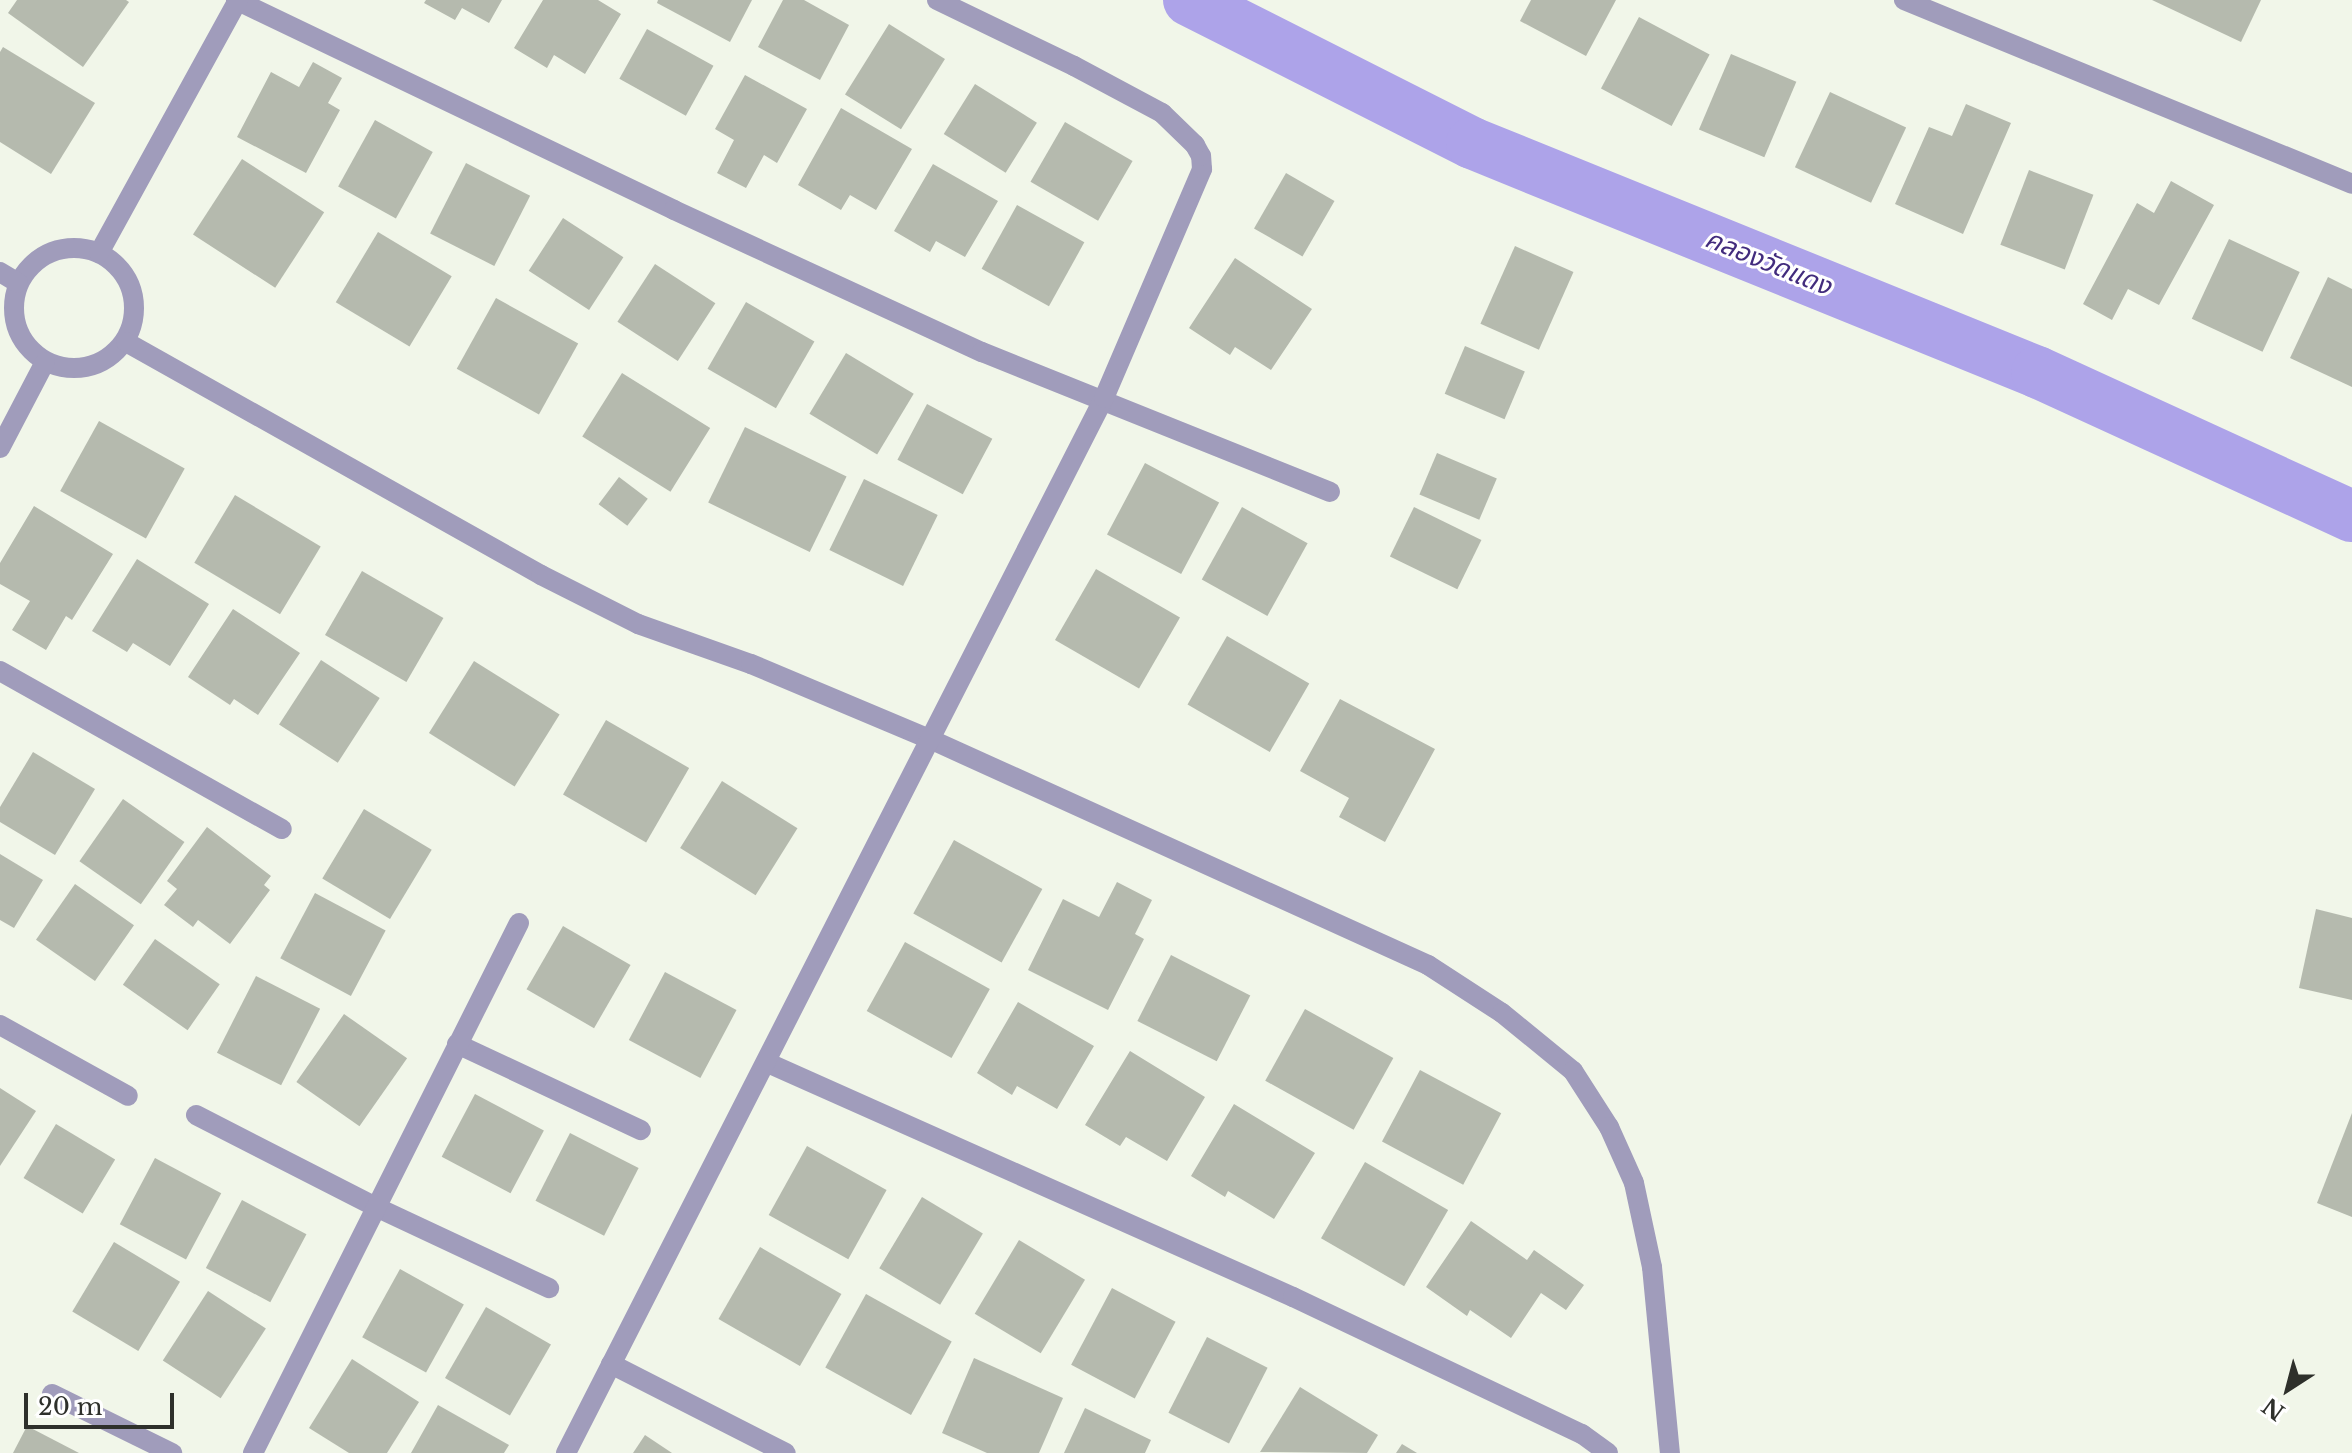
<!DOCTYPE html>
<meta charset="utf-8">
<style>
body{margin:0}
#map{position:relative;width:2352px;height:1453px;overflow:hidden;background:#f1f6e9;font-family:"Libre Baskerville","Noto Sans Thai",serif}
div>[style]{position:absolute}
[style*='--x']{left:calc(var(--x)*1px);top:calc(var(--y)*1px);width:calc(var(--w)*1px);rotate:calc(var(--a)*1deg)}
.canal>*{height:52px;margin:-26px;padding:0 26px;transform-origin:26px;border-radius:26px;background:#ada3e9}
.building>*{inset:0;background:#b5baae;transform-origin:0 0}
.minor>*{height:20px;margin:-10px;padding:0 10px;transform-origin:10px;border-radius:10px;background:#a09cbb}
.minor>.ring{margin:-10px;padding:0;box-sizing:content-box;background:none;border:20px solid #a09cbb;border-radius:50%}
span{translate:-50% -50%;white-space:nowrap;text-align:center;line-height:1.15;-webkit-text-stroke:6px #fff;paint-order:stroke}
.water-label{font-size:26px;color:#422c7d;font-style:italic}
.north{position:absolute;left:2248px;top:1349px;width:80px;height:80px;-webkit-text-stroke:6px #fff;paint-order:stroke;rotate:216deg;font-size:22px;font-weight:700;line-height:32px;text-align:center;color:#2e302b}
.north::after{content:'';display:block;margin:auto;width:28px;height:36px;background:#2e302b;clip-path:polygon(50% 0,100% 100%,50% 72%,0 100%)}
.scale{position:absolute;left:24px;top:1393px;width:150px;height:36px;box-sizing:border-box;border:4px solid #2e302b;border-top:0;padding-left:10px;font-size:24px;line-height:28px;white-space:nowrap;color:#2e302b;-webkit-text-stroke:6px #fff;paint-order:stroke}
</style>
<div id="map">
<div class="canal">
<div style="--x:1189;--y:0;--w:317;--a:26.8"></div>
<div style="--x:1472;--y:143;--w:610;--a:22.06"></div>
<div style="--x:2037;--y:372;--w:346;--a:24.6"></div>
</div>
<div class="building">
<div style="clip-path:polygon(17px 0,126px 0,129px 2px,83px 67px,8px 13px)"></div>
<div style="clip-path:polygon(426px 0,502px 0,489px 23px,462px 8px,455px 20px,424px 3px)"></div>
<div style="clip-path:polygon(543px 0,598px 0,621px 14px,585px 74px,554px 55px,547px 68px,514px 48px)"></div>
<div style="clip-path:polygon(658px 0,752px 0,730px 42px,657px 3px)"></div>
<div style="clip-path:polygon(783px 0,804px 0,849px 25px,820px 80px,758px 47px)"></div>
<div style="clip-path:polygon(1531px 0,1616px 0,1586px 56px,1520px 21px)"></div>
<div style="clip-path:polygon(2152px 0,2261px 0,2241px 42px)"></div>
<div style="left:1639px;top:17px;width:80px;height:81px;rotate:28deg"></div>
<div style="left:889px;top:24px;width:66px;height:83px;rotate:32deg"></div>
<div style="left:647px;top:29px;width:76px;height:57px;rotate:29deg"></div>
<div style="clip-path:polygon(3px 47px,95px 103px,51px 174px,0 142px,0 52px)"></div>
<div style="left:1731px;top:54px;width:71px;height:82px;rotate:23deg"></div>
<div style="clip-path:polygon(313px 62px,342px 78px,328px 103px,340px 110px,306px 173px,237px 137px,271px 72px,299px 87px)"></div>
<div style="clip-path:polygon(745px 75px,807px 109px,777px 163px,764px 155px,746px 188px,717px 173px,734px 140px,715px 129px)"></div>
<div style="left:975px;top:84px;width:73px;height:59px;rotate:32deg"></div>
<div style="left:1830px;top:92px;width:84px;height:83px;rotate:25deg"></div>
<div style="clip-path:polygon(1966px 104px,2011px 123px,1963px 234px,1895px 204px,1929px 127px,1952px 136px)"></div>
<div style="clip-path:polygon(841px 108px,912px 149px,876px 210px,850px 195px,841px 210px,798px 185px)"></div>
<div style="left:375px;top:120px;width:66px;height:76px;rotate:29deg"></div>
<div style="left:1065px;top:122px;width:78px;height:69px;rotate:30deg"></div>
<div style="left:242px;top:159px;width:98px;height:90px;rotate:33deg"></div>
<div style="left:466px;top:163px;width:72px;height:79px;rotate:27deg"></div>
<div style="clip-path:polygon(933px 164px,998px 201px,965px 257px,936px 241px,930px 252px,894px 231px)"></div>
<div style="left:2029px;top:170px;width:69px;height:80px;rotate:21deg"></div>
<div style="left:1286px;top:173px;width:56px;height:64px;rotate:30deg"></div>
<div style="clip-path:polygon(2171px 181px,2214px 205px,2159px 305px,2128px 289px,2112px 320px,2083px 304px,2137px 203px,2154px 213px)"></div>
<div style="left:1017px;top:205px;width:77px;height:73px;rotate:29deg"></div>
<div style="left:563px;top:218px;width:72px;height:63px;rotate:33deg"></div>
<div style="left:378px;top:232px;width:86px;height:82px;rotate:31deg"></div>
<div style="left:2229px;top:239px;width:78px;height:88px;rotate:25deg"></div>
<div style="left:1515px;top:246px;width:64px;height:85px;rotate:24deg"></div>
<div style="clip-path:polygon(1235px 258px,1312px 309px,1271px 370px,1235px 347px,1230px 355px,1189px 328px)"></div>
<div style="left:655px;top:264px;width:72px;height:69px;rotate:33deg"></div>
<div style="clip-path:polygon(2328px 277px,2352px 289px,2352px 387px,2290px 358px)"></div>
<div style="left:496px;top:298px;width:94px;height:81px;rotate:29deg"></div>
<div style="left:746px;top:302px;width:79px;height:77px;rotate:30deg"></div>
<div style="left:1465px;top:346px;width:65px;height:52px;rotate:23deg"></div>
<div style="left:846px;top:353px;width:79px;height:71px;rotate:31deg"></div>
<div style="left:622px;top:373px;width:104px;height:75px;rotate:32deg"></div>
<div style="left:927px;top:404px;width:74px;height:63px;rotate:28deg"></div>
<div style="left:99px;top:421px;width:98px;height:80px;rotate:29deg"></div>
<div style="left:745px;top:427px;width:113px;height:84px;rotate:26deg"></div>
<div style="left:1437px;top:453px;width:65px;height:45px;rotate:23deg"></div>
<div style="left:1145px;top:463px;width:84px;height:81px;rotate:28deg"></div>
<div style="left:619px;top:477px;width:36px;height:34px;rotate:37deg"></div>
<div style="left:864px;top:479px;width:82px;height:79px;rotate:26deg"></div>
<div style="left:235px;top:495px;width:100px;height:79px;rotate:31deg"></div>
<div style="clip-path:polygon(34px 506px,113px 554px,72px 620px,66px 616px,46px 650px,12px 630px,30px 601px,0 584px,0 563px)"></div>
<div style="left:1242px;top:507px;width:75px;height:83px;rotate:29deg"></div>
<div style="left:1414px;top:507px;width:75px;height:55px;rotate:26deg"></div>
<div style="clip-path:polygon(137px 559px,209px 604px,170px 666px,133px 643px,127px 652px,92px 631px)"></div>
<div style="left:1096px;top:569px;width:97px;height:82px;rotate:30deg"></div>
<div style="left:362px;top:571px;width:94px;height:74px;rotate:30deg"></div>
<div style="clip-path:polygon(233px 609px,300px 653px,258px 715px,234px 699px,230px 705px,188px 677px)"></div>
<div style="left:1227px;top:636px;width:95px;height:79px;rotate:30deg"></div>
<div style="left:321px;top:660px;width:70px;height:77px;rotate:33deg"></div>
<div style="left:474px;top:661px;width:101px;height:85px;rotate:32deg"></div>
<div style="clip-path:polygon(1340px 699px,1435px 749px,1385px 842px,1339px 817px,1349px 798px,1300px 771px)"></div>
<div style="left:606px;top:720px;width:96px;height:86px;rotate:30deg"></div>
<div style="clip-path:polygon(33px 752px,95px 789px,55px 855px,0 822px,0 807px)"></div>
<div style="left:722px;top:781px;width:89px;height:79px;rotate:32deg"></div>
<div style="left:123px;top:799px;width:75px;height:76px;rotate:35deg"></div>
<div style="left:364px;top:809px;width:79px;height:81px;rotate:31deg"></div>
<div style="clip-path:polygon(207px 827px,271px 876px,264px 885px,270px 890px,230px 944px,198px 920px,193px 927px,164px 905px,177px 889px,167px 881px)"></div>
<div style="left:954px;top:840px;width:101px;height:84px;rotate:29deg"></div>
<div style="clip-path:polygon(0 854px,43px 880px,14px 928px,0 920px)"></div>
<div style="clip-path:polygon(1117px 882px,1152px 900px,1135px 934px,1144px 939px,1108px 1010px,1028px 970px,1063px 899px,1099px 917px)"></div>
<div style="left:75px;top:884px;width:72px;height:68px;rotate:35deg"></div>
<div style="left:315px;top:893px;width:80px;height:74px;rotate:28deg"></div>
<div style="clip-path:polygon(2316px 909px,2352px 918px,2352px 1000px,2299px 988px)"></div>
<div style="left:563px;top:926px;width:78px;height:73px;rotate:30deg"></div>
<div style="left:155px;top:939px;width:79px;height:56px;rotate:35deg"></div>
<div style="left:905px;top:942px;width:97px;height:79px;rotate:29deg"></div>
<div style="left:1171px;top:955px;width:89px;height:74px;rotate:27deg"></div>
<div style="left:665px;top:972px;width:81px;height:77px;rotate:28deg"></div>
<div style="left:256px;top:976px;width:72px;height:86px;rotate:27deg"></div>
<div style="clip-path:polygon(1018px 1002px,1094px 1046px,1057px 1109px,1017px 1086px,1012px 1095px,977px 1073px)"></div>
<div style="left:1305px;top:1009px;width:101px;height:82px;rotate:29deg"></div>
<div style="left:344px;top:1014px;width:77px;height:83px;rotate:35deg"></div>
<div style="clip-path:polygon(1130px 1051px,1205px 1097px,1167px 1161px,1126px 1137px,1120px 1146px,1085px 1125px)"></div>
<div style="left:1420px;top:1070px;width:92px;height:81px;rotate:28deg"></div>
<div style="clip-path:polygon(0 1088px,36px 1111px,0 1166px)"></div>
<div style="left:475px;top:1094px;width:78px;height:71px;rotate:28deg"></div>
<div style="clip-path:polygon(1234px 1104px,1315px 1153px,1274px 1219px,1228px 1191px,1225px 1197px,1191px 1176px)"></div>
<div style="clip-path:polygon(2352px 1113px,2352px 1217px,2317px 1203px)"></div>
<div style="left:56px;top:1124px;width:69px;height:63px;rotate:31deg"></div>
<div style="left:570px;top:1133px;width:77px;height:76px;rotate:27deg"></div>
<div style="left:807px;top:1146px;width:91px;height:79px;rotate:29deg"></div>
<div style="left:155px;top:1158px;width:75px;height:75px;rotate:28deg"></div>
<div style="left:1365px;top:1162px;width:96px;height:88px;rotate:30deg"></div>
<div style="left:922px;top:1197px;width:71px;height:83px;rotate:31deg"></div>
<div style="left:242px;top:1200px;width:73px;height:77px;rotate:28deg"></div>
<div style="clip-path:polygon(1471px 1221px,1527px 1260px,1534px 1250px,1584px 1285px,1566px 1310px,1541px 1293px,1511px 1338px,1470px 1310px,1467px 1316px,1426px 1287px)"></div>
<div style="left:1019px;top:1240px;width:77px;height:86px;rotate:31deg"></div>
<div style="left:114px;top:1242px;width:77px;height:81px;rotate:31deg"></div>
<div style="left:760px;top:1247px;width:94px;height:83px;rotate:30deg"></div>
<div style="left:400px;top:1269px;width:73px;height:78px;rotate:29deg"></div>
<div style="left:1112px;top:1288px;width:72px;height:87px;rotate:28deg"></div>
<div style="left:208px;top:1291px;width:69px;height:83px;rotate:33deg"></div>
<div style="left:866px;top:1294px;width:98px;height:84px;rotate:29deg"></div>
<div style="left:486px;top:1307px;width:75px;height:82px;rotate:30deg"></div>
<div style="left:1207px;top:1337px;width:68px;height:85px;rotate:27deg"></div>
<div style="clip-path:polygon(974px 1358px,1063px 1398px,1039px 1453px,987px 1453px,942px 1433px)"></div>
<div style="clip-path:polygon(352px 1359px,419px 1402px,387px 1453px,349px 1453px,309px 1428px)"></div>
<div style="clip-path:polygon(1300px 1387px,1378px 1435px,1367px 1453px,1260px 1452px)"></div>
<div style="clip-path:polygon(438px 1405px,509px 1445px,504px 1453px,411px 1453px)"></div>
<div style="clip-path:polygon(1085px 1408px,1151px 1440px,1145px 1453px,1064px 1453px)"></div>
<div style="clip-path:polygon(27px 1426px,79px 1453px,13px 1453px)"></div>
<div style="clip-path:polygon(645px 1435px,672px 1453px,633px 1453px)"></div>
<div style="clip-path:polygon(1402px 1444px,1417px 1453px,1396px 1453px)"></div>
</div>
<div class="minor">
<div style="--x:236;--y:0;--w:486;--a:25.6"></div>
<div style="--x:674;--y:210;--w:339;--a:24.8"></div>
<div style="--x:982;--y:352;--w:375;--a:21.9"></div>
<div style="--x:1904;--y:0;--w:484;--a:22.3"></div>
<div class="ring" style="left:14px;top:248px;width:100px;height:100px"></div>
<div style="--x:99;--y:253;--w:289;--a:-61.2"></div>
<div style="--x:0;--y:272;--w:21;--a:31"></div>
<div style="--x:126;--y:342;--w:476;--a:29.3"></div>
<div style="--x:541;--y:575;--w:109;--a:26.8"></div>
<div style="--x:638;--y:624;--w:120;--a:19.5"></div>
<div style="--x:751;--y:664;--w:196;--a:22.8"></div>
<div style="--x:932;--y:740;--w:545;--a:24.4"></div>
<div style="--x:1428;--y:965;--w:88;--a:33"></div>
<div style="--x:1502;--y:1013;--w:92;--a:39.2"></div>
<div style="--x:1573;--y:1071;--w:67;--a:57.3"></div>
<div style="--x:1609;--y:1127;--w:61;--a:65.9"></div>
<div style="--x:1634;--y:1183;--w:86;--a:77.9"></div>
<div style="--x:1652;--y:1267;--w:187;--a:84.5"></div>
<div style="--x:0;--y:448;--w:97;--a:-62.4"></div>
<div style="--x:0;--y:671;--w:323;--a:29.3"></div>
<div style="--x:0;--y:1025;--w:146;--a:29"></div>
<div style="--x:457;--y:1044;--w:203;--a:25.1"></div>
<div style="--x:768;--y:1063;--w:575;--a:24.02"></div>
<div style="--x:1293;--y:1297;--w:320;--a:25.4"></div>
<div style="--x:1582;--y:1434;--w:32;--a:36"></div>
<div style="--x:196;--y:1115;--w:204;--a:27.1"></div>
<div style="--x:378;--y:1208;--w:189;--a:25.1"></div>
<div style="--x:611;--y:1364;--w:196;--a:27"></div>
<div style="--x:52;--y:1394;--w:134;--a:26.2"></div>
<div style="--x:253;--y:1453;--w:593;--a:-63.35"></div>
<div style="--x:566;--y:1453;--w:1184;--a:-62.98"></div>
<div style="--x:1104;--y:398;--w:249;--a:-66.8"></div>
<div style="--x:1202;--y:169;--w:13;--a:-94"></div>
<div style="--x:1201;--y:156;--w:13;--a:-119"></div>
<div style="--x:1195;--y:145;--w:46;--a:-135.9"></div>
<div style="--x:1162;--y:113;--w:100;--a:-151.9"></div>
<div style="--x:1074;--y:66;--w:152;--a:-154.3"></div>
</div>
<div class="water-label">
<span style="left:1768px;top:263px;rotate:22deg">คลองวัดแดง</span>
</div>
<div class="north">N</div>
<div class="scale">20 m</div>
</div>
